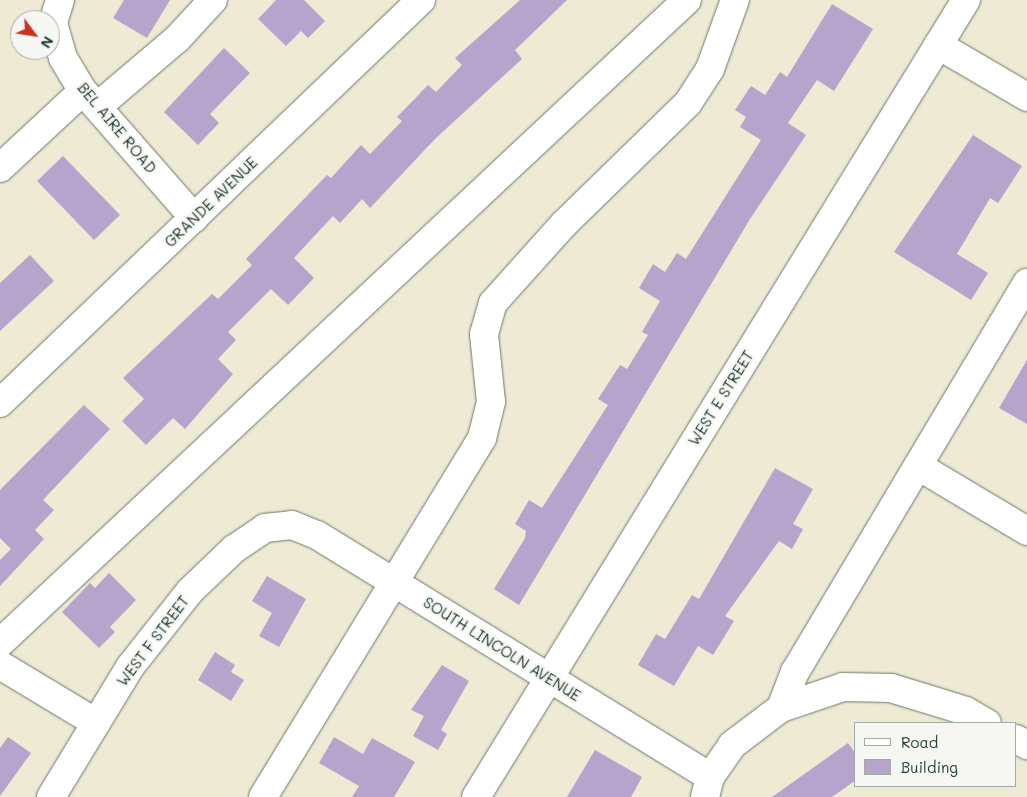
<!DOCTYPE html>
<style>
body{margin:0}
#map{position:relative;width:1027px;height:797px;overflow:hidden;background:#eeead4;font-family:Mali,sans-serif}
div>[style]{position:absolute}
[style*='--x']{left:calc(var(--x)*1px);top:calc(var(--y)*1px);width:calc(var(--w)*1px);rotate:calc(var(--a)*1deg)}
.building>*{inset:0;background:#b7a4cc;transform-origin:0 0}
.roads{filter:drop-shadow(0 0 1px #677a6c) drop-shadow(0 0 1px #677a6c)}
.minor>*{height:28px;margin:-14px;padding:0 14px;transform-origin:14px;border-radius:14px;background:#fff}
span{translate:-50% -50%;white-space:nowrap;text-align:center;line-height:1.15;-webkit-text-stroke:5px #f6f6f2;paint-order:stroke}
.street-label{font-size:15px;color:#1f3d34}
.legend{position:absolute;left:854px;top:722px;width:162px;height:65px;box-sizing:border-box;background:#f6f6f2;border:1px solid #a0aca6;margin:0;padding:6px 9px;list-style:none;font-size:15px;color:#1f3d34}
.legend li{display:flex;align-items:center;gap:10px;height:25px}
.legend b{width:25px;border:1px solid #a0aca6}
.north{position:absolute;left:10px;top:10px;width:50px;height:50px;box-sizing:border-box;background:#f6f6f2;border:1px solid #a0aca6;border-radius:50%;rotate:121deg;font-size:14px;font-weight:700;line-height:20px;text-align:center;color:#1f3d34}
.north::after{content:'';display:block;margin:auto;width:18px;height:22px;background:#c8321e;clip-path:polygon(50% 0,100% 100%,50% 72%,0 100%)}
</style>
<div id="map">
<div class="building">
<div style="clip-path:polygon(124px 0,170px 0,147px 38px,113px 18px)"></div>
<div style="clip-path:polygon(276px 0,304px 0,325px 21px,308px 38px,301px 31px,286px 46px,258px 19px)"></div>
<div style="clip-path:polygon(520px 0,567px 0,515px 50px,522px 59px,435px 139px,370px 208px,362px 199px,340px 223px,333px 216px,294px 258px,314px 278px,288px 305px,271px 289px,228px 332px,236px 340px,218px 359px,233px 374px,185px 429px,173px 418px,146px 445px,122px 421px,144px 399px,123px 378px,212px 294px,218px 299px,252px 265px,246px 259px,327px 175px,331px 178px,361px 145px,370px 154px,402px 121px,397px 117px,428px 85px,436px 92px,462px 65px,455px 58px)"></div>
<div style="clip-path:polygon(832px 4px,873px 29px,834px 91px,817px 80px,788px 123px,806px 135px,750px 219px,519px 605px,494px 589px,525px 538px,526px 531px,515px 524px,529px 500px,542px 508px,608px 405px,598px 399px,620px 365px,627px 369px,648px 335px,642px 332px,660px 301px,639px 288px,653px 264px,665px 272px,677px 253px,686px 259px,761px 140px,740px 127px,746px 117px,735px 110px,751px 86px,765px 95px,780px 72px,787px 77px)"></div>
<div style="clip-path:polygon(224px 48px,250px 73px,210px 114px,219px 123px,198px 145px,164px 112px)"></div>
<div style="clip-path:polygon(973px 135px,1022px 166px,998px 203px,990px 198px,957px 254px,988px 273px,971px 300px,894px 252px)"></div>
<div style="left:63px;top:156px;width:82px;height:36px;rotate:46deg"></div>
<div style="clip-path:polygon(30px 255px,54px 281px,0 331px,0 283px)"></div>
<div style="clip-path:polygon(1027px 360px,1027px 424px,999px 408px)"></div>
<div style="clip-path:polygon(84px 405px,110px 429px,43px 500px,54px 510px,35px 530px,44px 539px,0 586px,0 560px,11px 549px,0 538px,0 490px)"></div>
<div style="clip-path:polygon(775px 468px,813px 489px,793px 524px,803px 529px,792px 549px,779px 541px,725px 616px,734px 621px,713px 655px,698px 646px,674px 686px,638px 665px,656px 634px,665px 639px,692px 595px,699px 599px)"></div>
<div style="clip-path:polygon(109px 573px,136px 600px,110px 627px,115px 632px,99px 648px,62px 612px,90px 583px,95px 588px)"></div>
<div style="clip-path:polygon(267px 576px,306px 599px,279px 647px,259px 636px,272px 613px,252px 601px)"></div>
<div style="clip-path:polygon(215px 652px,235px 665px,231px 672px,244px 680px,231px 701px,198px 680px)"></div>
<div style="clip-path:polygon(442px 665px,469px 681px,441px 730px,447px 734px,438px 750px,413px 736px,424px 716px,411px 710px)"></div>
<div style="clip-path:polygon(8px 737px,31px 753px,0 796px,0 748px)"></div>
<div style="clip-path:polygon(334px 737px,363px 754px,372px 738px,415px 762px,394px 797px,352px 797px,359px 786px,319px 763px)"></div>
<div style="clip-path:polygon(848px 743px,856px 754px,856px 780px,832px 797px,772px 797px)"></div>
<div style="clip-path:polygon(595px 750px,642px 777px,631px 797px,567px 797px)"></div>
</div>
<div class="roads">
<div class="minor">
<div style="--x:60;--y:0;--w:24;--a:107"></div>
<div style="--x:53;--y:23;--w:36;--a:74"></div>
<div style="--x:63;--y:58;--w:39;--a:59"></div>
<div style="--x:83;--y:91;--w:169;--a:48.8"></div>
<div style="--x:938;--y:45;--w:103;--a:30.3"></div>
<div style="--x:97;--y:107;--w:105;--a:-40.4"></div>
<div style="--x:177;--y:39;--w:53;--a:-47.3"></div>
<div style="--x:0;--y:168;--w:113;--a:-42.9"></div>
<div style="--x:0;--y:403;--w:583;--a:-43.75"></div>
<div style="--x:918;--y:466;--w:127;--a:30.8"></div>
<div style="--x:0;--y:643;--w:941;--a:-43.11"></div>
<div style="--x:0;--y:665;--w:112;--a:31.1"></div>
<div style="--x:781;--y:708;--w:39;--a:-69"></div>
<div style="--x:795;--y:672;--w:453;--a:-59.2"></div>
<div style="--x:1016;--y:739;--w:13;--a:29"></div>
<div style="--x:51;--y:797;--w:152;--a:-58.7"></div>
<div style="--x:130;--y:667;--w:97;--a:-51.7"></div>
<div style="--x:190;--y:591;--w:61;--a:-43.7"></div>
<div style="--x:234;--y:549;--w:37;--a:-34"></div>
<div style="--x:265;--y:528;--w:27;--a:-6"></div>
<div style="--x:292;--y:525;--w:27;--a:22"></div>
<div style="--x:317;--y:535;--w:462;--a:31.6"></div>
<div style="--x:263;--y:797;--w:421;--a:-58.6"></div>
<div style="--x:482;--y:438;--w:37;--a:-76"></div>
<div style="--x:491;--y:402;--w:68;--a:-95.9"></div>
<div style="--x:484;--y:334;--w:32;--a:-74"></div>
<div style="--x:493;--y:303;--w:106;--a:-48.1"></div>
<div style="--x:564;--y:224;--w:173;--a:-44.3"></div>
<div style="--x:688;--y:103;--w:40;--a:-57.1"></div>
<div style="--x:710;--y:69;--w:73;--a:-70.1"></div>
<div style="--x:476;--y:797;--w:936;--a:-58.42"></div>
<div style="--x:705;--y:797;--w:21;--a:-76"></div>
<div style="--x:710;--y:777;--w:39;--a:-55"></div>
<div style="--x:732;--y:745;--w:61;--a:-37.1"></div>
<div style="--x:781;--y:708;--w:65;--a:-18.7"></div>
<div style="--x:843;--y:687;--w:48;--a:1.2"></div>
<div style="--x:891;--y:688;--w:78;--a:17"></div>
<div style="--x:966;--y:711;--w:24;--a:30"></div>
</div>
</div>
<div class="street-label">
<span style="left:117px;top:128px;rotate:50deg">BEL AIRE ROAD</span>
<span style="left:211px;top:202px;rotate:-44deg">GRANDE AVENUE</span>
<span style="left:721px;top:398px;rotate:-58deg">WEST E STREET</span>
<span style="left:153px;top:641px;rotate:-53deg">WEST F STREET</span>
<span style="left:502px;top:649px;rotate:32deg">SOUTH LINCOLN AVENUE</span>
</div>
<ul class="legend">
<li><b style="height:6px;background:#fff"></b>Road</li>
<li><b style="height:14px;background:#b7a4cc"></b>Building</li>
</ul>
<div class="north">N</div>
</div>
